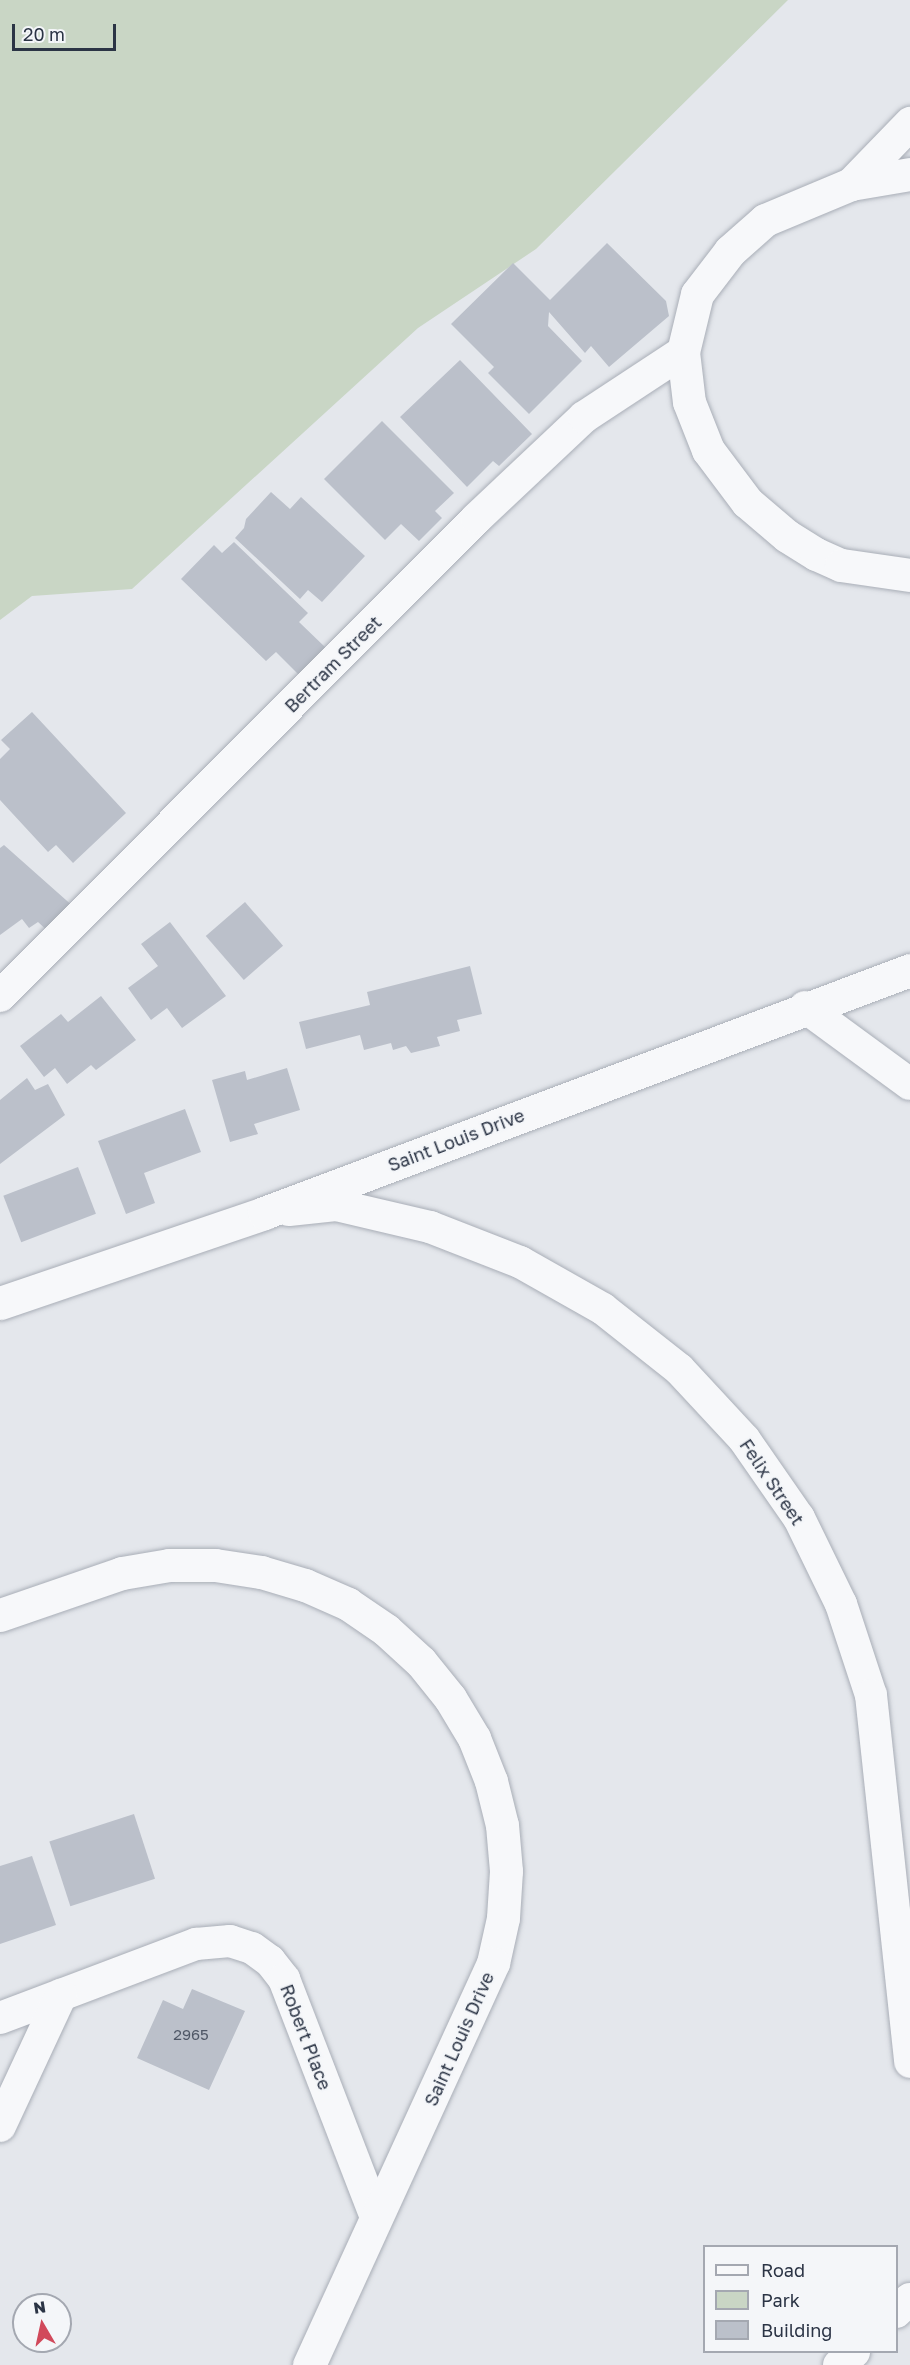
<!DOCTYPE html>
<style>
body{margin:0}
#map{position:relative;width:910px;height:2365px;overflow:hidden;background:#e4e7ec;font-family:"Golos Text",sans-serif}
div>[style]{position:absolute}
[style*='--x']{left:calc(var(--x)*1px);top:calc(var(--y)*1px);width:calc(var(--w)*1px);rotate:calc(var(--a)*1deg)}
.green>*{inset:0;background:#c9d6c5}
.building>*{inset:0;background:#bbc0ca;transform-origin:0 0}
.roads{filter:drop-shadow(0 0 2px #a9aeb7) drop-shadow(0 0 2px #a9aeb7)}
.minor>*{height:32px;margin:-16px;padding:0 16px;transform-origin:16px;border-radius:16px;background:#f7f8fa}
.tertiary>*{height:33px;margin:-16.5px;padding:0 16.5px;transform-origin:16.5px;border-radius:16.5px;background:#f7f8fa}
span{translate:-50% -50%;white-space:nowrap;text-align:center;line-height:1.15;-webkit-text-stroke:4.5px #f4f6f9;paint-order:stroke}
.number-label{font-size:15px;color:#4f5766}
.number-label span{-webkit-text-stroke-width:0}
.street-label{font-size:18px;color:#2b3445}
.legend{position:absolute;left:703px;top:2245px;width:195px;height:108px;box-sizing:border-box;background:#f4f6f9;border:2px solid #a4a8b1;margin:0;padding:8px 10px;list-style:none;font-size:18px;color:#2b3445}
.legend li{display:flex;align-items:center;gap:12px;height:30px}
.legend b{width:30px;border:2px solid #a4a8b1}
.north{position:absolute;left:12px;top:2293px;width:60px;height:60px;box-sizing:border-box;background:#f4f6f9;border:2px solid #a4a8b1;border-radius:50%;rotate:351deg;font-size:16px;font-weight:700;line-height:24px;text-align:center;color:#2b3445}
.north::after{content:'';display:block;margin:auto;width:21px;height:27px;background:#d1495b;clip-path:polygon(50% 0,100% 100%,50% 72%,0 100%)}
.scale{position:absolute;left:12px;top:24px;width:104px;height:27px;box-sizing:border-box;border:3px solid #2b3445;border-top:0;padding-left:8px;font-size:18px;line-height:21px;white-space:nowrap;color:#2b3445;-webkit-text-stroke:4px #f4f6f9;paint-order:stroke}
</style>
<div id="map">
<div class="green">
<div style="clip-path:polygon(0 0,788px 0,536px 249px,418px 328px,132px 589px,32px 596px,0 620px)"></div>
</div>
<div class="building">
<div style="clip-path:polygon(607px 243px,666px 301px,669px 316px,609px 367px,591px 346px,585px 353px,549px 312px,548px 326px,582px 361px,529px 414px,488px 373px,494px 367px,451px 324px,513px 263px,550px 300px)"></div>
<div style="clip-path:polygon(460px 360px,532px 434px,499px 466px,493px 461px,467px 487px,400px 417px)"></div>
<div style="clip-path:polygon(382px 421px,454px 493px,435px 511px,442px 518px,419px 541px,401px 524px,385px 540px,324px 479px)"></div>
<div style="clip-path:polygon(271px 492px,290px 509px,301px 497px,365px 556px,322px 602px,308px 590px,300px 599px,235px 538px,244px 528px,246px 519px)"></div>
<div style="clip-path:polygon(234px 542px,308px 613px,299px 622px,326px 648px,299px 675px,276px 652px,266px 661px,181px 579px,214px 545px,222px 553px)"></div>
<div style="clip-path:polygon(32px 712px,126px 813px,73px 863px,56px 845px,48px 852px,0 800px,0 759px,10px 749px,1px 740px)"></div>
<div style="clip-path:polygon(4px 845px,75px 908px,51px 934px,38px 922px,29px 928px,22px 919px,0 935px,0 848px)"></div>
<div style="left:245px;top:902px;width:58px;height:52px;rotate:49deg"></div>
<div style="clip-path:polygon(170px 922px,226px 996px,182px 1028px,167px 1008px,151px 1020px,128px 988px,158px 966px,141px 944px)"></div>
<div style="clip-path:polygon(470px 966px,482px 1014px,457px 1020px,460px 1031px,437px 1037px,440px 1046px,411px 1053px,406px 1046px,393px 1050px,391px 1043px,364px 1050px,360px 1035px,306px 1049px,299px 1022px,370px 1005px,367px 992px)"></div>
<div style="clip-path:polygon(101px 996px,136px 1040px,96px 1070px,91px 1065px,67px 1084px,55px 1068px,44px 1077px,20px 1046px,61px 1014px,68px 1022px)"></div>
<div style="clip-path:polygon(287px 1068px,300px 1110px,254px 1124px,258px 1134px,230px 1142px,212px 1080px,245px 1071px,247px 1080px)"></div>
<div style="clip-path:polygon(27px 1078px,35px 1090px,48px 1084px,65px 1115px,0 1164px,0 1100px)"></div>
<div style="clip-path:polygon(185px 1109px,201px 1152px,144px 1173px,155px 1203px,126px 1214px,98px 1141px)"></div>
<div style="left:78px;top:1167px;width:50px;height:80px;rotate:69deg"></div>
<div style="left:134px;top:1814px;width:68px;height:89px;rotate:72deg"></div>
<div style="clip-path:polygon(32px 1856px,56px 1925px,0 1944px,0 1866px)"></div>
<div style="clip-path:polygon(192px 1989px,245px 2011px,209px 2090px,137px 2058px,163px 2000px,183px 2009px)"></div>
</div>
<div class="roads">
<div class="minor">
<div style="--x:0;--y:996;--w:675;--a:-45.06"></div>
<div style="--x:477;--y:518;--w:147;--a:-43.3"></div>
<div style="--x:584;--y:417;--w:118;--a:-33.3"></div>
<div style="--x:805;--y:1007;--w:130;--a:36.3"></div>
<div style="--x:289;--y:1210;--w:47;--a:-6.1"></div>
<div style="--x:336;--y:1205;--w:97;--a:13.2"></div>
<div style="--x:430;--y:1227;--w:97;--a:21.3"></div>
<div style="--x:520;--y:1262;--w:95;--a:29.5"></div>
<div style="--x:603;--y:1309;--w:97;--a:38.3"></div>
<div style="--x:679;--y:1369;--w:96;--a:47.1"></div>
<div style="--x:744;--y:1439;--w:96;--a:55.2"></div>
<div style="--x:799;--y:1518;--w:96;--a:64"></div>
<div style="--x:841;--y:1604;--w:96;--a:71.8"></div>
<div style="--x:871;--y:1695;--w:369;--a:83.9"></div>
<div style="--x:0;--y:2018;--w:210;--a:-20.7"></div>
<div style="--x:196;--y:1944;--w:34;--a:-5"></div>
<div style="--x:230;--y:1941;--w:23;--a:18"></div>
<div style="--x:252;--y:1948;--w:22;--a:36"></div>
<div style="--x:270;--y:1961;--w:23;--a:52"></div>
<div style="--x:284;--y:1979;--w:256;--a:68.9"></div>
<div style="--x:0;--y:2126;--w:145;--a:-65"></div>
<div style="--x:896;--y:2312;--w:19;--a:-43"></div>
<div style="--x:839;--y:2365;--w:20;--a:-41"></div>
</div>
<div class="tertiary">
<div style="--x:910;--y:174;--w:60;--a:170.4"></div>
<div style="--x:851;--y:184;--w:93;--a:157.3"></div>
<div style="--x:765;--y:220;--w:47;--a:138.5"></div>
<div style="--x:730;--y:251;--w:54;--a:127.5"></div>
<div style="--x:697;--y:294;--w:60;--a:103.6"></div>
<div style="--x:683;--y:352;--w:50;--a:83.2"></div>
<div style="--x:689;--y:402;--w:52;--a:68.4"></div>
<div style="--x:708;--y:450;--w:65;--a:53.1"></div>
<div style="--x:747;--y:502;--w:52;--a:40.4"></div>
<div style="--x:787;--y:536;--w:34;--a:32"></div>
<div style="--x:816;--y:554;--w:27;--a:24"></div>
<div style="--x:841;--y:565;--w:70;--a:8.2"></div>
<div style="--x:851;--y:184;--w:85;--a:-46"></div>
<div style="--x:0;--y:1303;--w:279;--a:-18.8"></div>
<div style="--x:264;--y:1213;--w:690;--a:-20.61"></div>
<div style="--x:0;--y:1615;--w:129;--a:-19"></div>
<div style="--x:122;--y:1573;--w:48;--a:-9.7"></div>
<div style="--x:169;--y:1565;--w:46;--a:0"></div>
<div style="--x:215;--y:1565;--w:47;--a:8.7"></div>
<div style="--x:261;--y:1572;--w:46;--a:16.5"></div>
<div style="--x:305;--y:1585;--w:47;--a:23.8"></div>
<div style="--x:348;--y:1604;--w:46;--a:34.4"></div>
<div style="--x:386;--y:1630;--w:47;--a:42.4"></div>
<div style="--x:421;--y:1662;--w:46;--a:51.1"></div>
<div style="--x:450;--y:1698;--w:47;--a:59"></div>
<div style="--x:474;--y:1738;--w:46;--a:68.4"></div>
<div style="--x:491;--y:1781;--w:45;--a:76"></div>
<div style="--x:502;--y:1825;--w:46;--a:85"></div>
<div style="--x:506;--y:1871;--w:47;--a:93.7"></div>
<div style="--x:503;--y:1918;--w:46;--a:102.5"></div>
<div style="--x:493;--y:1963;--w:442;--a:114.6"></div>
</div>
</div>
<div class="number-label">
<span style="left:191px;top:2035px">2965</span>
</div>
<div class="street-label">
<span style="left:333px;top:664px;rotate:-45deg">Bertram Street</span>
<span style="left:456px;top:1140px;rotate:-21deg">Saint Louis Drive</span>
<span style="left:772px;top:1482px;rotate:56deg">Felix Street</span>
<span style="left:306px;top:2037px;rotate:69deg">Robert Place</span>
<span style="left:459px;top:2039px;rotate:-66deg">Saint Louis Drive</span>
</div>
<ul class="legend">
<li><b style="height:8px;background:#f7f8fa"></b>Road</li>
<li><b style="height:16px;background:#c9d6c5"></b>Park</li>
<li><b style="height:16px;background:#bbc0ca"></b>Building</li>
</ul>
<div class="north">N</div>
<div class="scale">20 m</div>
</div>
